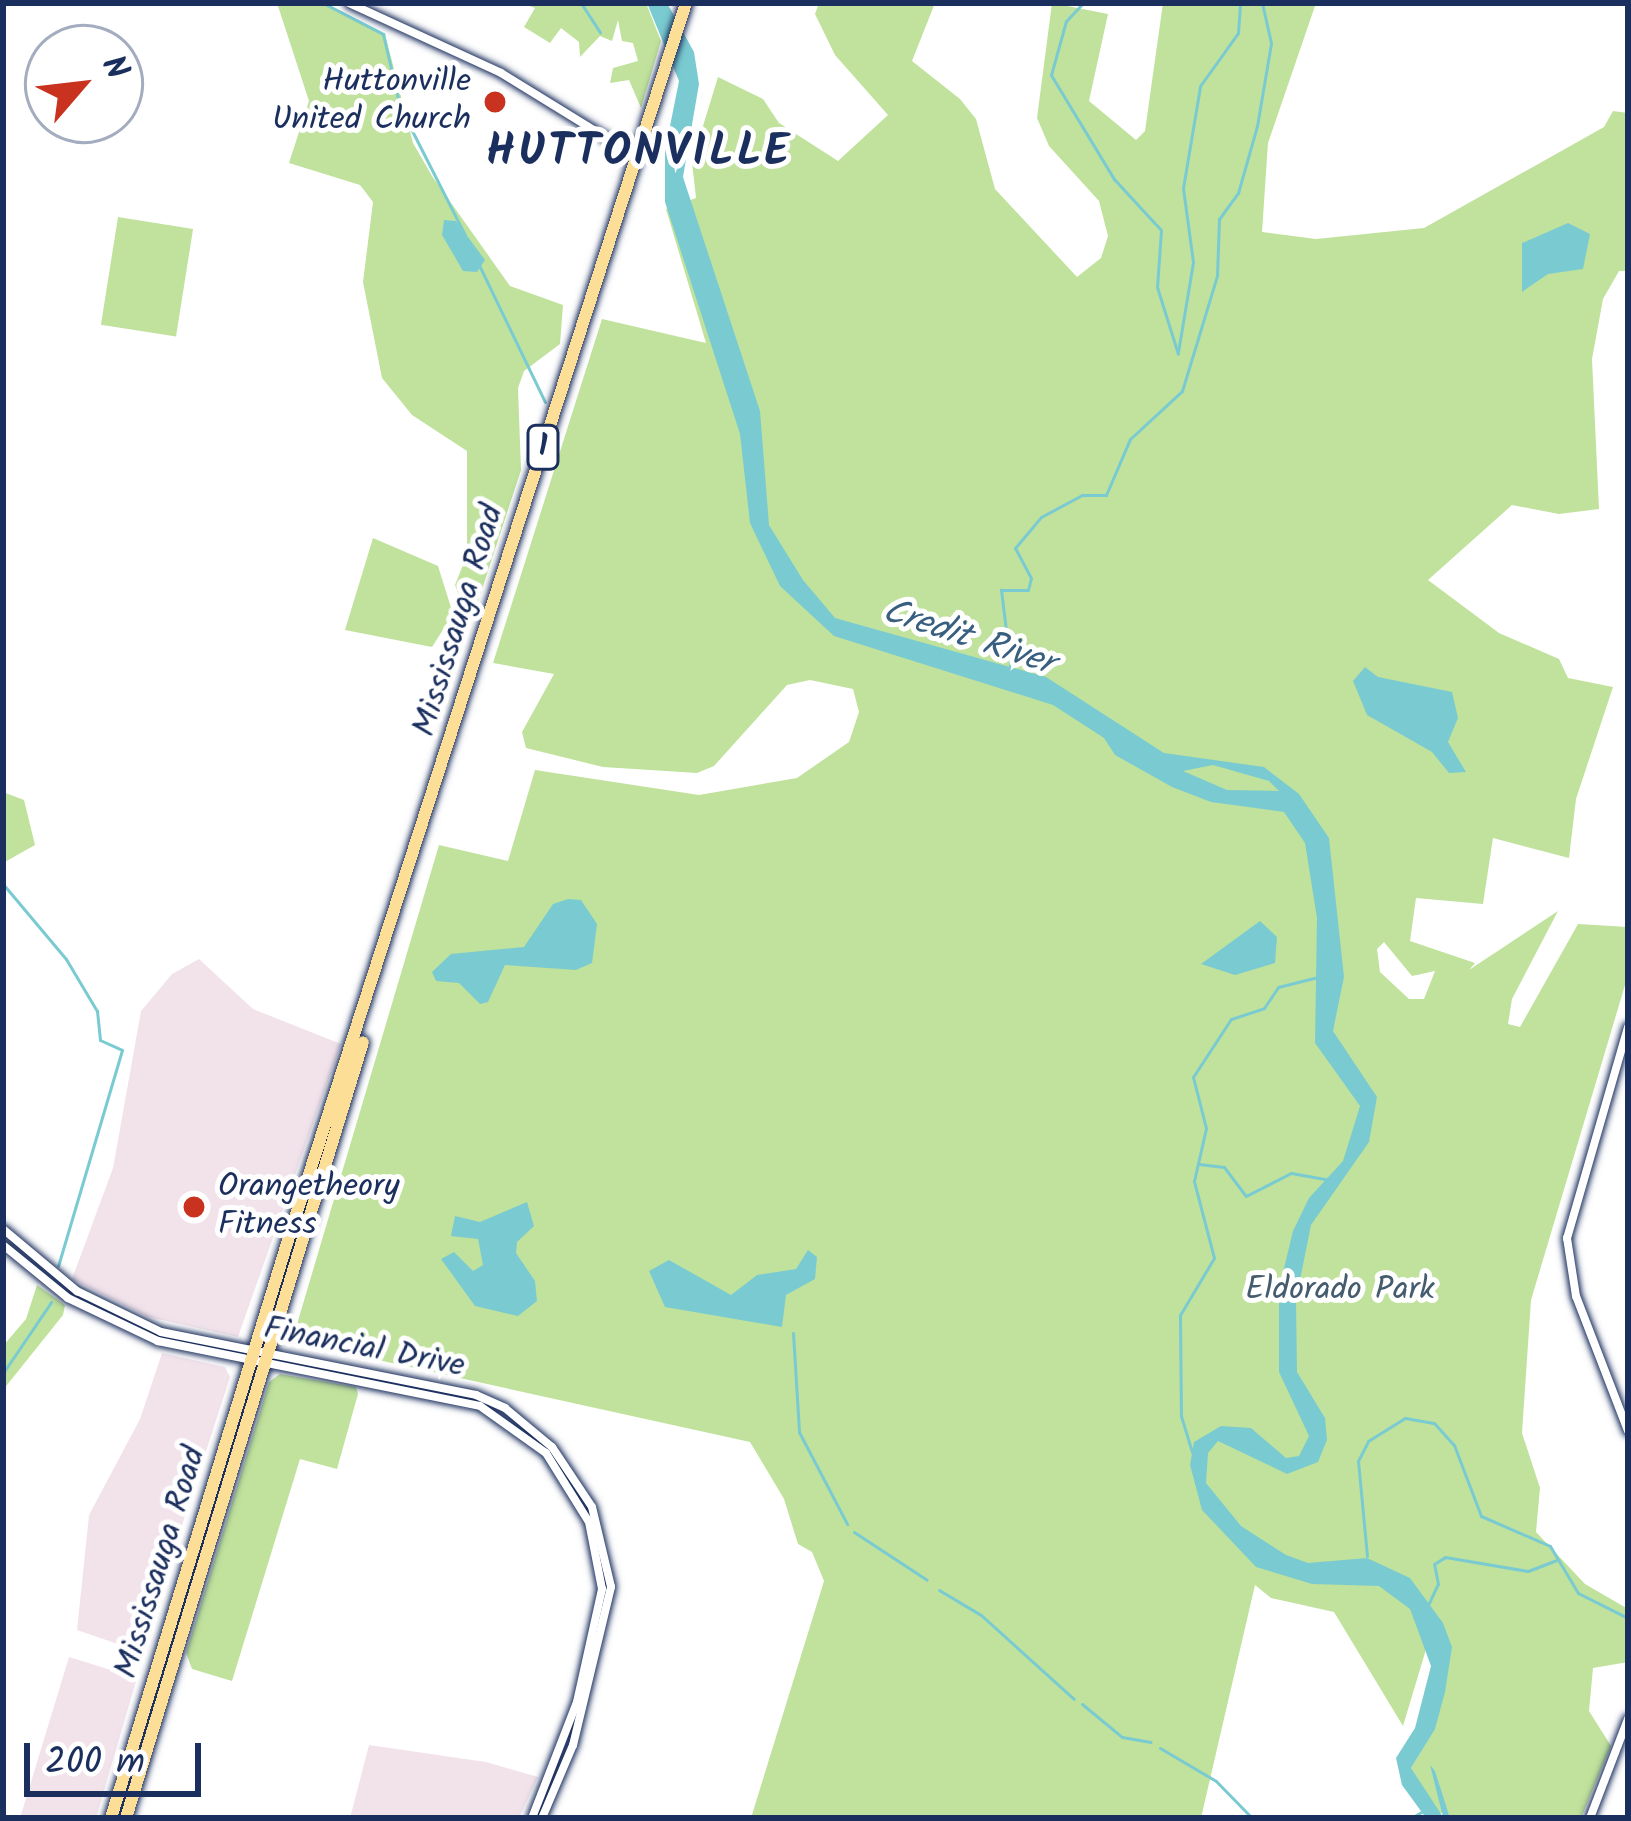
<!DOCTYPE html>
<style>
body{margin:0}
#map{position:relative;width:1631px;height:1821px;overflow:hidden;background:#fff;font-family:Kalam,sans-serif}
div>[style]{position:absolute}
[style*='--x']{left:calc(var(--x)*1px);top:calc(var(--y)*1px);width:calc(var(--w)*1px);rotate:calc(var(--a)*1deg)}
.built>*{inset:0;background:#f2e3eb}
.green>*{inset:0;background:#c0e29c;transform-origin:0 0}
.water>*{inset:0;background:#7acbd1}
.stream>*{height:3px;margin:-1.5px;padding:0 1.5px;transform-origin:1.5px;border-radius:1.5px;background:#7acbd1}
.roads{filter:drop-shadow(0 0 3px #1b2f5e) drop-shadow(0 0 3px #1b2f5e)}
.minor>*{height:8px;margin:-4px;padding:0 4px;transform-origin:4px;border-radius:4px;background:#fff}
.major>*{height:12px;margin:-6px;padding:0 6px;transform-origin:6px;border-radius:6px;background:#fdde96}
.dots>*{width:33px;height:33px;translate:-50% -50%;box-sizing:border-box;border:6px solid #fff;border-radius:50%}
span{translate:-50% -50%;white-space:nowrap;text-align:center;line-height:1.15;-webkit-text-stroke:10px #fff;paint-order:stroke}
.shield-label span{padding:3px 9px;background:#fff;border:3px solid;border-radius:9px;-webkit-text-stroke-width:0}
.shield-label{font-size:30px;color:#1b2f5e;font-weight:700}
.poi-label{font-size:33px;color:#1b2f5e}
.right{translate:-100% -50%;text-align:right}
.left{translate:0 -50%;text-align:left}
.street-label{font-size:33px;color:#1b2f5e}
.park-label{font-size:33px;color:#445c6e}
.water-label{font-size:36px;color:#385e80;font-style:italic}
.district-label{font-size:45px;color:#1b2f5e;font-weight:700;letter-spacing:3px}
.frame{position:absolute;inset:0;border:6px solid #1b2f5e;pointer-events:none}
.north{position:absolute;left:24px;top:24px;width:120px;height:120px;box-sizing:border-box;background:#fff;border:3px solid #a4acbf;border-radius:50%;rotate:62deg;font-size:33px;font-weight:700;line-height:48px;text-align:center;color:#1b2f5e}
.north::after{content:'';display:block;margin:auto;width:42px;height:54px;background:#c8321e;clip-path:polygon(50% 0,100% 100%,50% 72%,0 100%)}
.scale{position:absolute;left:24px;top:1743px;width:177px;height:54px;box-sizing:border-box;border:6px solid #1b2f5e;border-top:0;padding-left:15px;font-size:36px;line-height:42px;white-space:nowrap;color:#1b2f5e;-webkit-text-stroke:9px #fff;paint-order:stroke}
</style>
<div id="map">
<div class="built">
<div style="clip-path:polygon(199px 959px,253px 1009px,341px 1044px,238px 1337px,148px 1317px,72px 1279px,113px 1168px,141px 1011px,172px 974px)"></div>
<div style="clip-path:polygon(162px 1353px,225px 1367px,230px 1377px,141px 1652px,77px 1630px,89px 1515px,140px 1419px)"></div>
<div style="clip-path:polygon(69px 1657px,137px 1678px,96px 1818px,20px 1818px)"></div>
<div style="clip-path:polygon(369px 1745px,486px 1762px,538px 1777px,519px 1818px,350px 1818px)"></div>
</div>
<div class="green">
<div style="clip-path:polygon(277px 3px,326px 3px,385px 34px,413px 143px,432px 176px,510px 286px,563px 305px,560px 344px,524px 371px,518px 388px,521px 470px,470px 626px,455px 585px,467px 555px,467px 451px,412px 415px,382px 378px,363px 282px,373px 202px,360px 185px,289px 163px,309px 101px)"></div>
<div style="clip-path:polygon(522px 3px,646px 3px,661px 41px,641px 108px,629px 80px,610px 83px,613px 68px,638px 61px,633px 43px,622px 41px,618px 20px,612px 41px,600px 36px,580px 57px,579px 42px,561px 28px,550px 43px,524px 27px,535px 8px)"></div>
<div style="clip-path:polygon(evenodd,819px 3px,935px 3px,912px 61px,960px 99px,976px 119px,995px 189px,1077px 277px,1101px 258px,1108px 236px,1099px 201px,1049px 146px,1037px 118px,1052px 3px,1108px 14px,1089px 101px,1136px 140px,1145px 131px,1163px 3px,1316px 3px,1268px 143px,1262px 232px,1316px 239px,1424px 228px,1604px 127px,1613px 111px,1628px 113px,1628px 271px,1619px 271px,1603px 299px,1592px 359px,1599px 509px,1559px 514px,1512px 505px,1428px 580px,1499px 633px,1559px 659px,1568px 678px,1613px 687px,1576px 799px,1569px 858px,1493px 838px,1483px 904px,1416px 898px,1410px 941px,1475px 963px,1469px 970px,1558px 911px,1512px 999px,1508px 1024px,1520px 1027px,1578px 924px,1628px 927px,1628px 975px,1531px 1300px,1522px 1433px,1540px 1488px,1536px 1532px,1585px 1584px,1628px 1609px,1628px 1662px,1593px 1668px,1589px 1711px,1611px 1746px,1581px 1818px,1450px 1818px,1432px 1768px,1444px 1813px,1434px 1813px,1411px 1768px,1428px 1739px,1436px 1616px,1403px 1726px,1334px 1612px,1271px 1598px,1255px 1585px,1201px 1818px,751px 1818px,824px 1581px,812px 1552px,798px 1544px,784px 1499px,750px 1442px,292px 1341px,439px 845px,508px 861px,535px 770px,699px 795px,797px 778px,849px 742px,859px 712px,853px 689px,810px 680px,787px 685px,714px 766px,697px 773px,603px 767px,526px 748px,522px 732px,554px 674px,493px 663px,602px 319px,706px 343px,666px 209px,696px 198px,692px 162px,718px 77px,763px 99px,779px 123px,838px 161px,888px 115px,835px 55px,815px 14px,819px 3px,1384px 942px,1412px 976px,1435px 971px,1424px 999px,1409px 999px,1380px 972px,1377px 949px,1384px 942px)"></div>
<div style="left:118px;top:217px;width:76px;height:109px;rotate:9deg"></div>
<div style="clip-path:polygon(373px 538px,438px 566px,453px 614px,432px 647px,345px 630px)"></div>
<div style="clip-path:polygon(3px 792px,24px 800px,35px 845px,3px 863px)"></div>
<div style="clip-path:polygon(37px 1285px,65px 1305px,63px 1315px,3px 1390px,3px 1346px,26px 1319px)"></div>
<div style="clip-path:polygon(280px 1374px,356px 1387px,358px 1394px,337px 1469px,300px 1459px,232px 1681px,192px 1669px,186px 1653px,269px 1382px)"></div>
</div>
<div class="water">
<div style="clip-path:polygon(evenodd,647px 3px,667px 3px,694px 52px,699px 84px,683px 177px,760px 411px,769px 525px,803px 580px,835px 618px,1046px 677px,1164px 753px,1264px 767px,1299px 794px,1329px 838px,1344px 977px,1333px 1031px,1377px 1097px,1369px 1142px,1311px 1225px,1296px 1300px,1297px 1372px,1325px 1418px,1327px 1440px,1318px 1462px,1287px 1474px,1218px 1441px,1208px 1453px,1206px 1483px,1241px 1526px,1286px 1555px,1308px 1563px,1367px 1558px,1410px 1578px,1443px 1623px,1452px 1647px,1445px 1692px,1435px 1729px,1411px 1768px,1443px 1817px,1430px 1765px,1435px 1771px,1450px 1818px,1426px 1818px,1402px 1785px,1396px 1758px,1415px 1728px,1431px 1666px,1410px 1609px,1379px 1586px,1312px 1584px,1256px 1567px,1202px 1510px,1190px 1465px,1194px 1442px,1221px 1426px,1251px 1428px,1286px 1458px,1299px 1456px,1309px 1436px,1279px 1372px,1279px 1289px,1293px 1231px,1309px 1198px,1343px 1161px,1360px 1106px,1315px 1043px,1317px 918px,1305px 843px,1284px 812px,1211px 802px,1172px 787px,1115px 755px,1104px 738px,1053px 705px,834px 636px,780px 586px,750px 523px,740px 434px,665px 202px,665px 151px,679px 81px,647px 3px,1213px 765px,1269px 781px,1279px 791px,1227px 790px,1183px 771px,1213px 765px)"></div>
<div style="clip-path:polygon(444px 220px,456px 221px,485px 260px,477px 272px,463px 271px,442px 235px)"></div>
<div style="clip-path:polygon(1568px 223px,1590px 234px,1583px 269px,1548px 274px,1522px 292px,1522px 243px)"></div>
<div style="clip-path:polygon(1365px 667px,1378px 677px,1452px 692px,1458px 718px,1448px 742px,1466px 772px,1449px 773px,1432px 752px,1367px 715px,1353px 681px)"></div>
<div style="clip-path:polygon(568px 899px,581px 900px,597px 924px,592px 963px,576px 970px,505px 965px,488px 1002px,480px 1004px,459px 983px,436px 981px,432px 972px,451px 954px,524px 947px,553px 904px)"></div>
<div style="clip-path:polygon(1260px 921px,1277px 937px,1275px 963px,1235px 975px,1201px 964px)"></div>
<div style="clip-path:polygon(527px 1202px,534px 1226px,517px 1242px,516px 1253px,535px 1281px,537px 1301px,518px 1316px,475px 1306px,441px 1259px,454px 1252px,473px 1271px,483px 1265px,478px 1239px,451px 1236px,455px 1216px,480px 1222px)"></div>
<div style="clip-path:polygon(808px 1250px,817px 1257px,815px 1279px,786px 1295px,782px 1327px,665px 1307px,649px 1271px,669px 1260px,731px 1295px,757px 1275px,796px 1269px)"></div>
</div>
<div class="stream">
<div style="--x:323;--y:3;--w:68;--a:27.3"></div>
<div style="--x:383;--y:34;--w:75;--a:76.9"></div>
<div style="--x:400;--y:107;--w:144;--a:63.1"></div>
<div style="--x:581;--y:3;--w:35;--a:57"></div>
<div style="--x:1083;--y:3;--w:25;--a:133"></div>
<div style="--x:1066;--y:21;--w:56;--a:105.5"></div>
<div style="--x:1051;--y:75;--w:122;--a:58.8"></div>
<div style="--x:1114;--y:179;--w:69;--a:47.3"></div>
<div style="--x:1161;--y:230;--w:57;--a:94"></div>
<div style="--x:1157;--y:287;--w:70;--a:72.6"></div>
<div style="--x:479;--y:265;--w:152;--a:64.3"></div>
<div style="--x:1178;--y:352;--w:91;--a:-80.5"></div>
<div style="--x:1193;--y:262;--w:75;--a:-97.7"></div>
<div style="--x:1183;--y:188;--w:103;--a:-80.5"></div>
<div style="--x:1200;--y:86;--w:65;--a:-54.4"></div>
<div style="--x:1238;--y:33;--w:30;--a:-86"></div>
<div style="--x:1011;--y:671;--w:82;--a:-97"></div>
<div style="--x:1001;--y:590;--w:27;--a:0"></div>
<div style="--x:1028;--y:590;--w:12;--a:-76"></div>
<div style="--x:1031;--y:578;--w:34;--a:-118"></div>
<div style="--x:1015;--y:548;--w:40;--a:-50"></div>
<div style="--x:1041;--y:517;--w:47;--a:-28.2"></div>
<div style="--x:1082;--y:495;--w:24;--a:0"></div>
<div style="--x:1106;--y:495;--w:61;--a:-66.8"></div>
<div style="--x:1130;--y:439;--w:71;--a:-42.7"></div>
<div style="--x:1182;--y:391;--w:120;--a:-73.1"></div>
<div style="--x:1217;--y:276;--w:57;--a:-88"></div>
<div style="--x:1219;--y:219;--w:32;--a:-54"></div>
<div style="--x:1238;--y:193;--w:70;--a:-74.2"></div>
<div style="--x:1257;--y:126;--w:84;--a:-80.4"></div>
<div style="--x:1271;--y:43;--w:41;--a:-102.7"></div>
<div style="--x:3;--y:884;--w:98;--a:50"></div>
<div style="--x:66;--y:959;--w:61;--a:59.2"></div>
<div style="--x:97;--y:1011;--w:29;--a:84"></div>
<div style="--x:100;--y:1040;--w:24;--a:24"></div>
<div style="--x:122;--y:1050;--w:225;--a:106.5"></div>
<div style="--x:1199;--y:1164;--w:25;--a:7"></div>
<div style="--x:1224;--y:1167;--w:36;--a:53"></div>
<div style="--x:1246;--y:1196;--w:51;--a:-27.1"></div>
<div style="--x:1291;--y:1173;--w:40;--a:10"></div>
<div style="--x:793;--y:1333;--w:99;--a:86.5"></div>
<div style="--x:799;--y:1432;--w:104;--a:62.4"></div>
<div style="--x:3;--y:1373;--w:86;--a:-55.9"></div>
<div style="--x:1192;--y:1452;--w:37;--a:-107"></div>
<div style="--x:1181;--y:1417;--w:102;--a:-90.6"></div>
<div style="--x:1180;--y:1315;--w:66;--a:-59.2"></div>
<div style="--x:1214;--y:1258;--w:80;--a:-104.6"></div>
<div style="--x:1194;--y:1181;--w:54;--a:-77.2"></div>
<div style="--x:1206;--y:1128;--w:53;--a:-104.3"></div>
<div style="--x:1193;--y:1077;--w:69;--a:-56.8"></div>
<div style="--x:1231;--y:1019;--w:35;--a:-18"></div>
<div style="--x:1264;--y:1008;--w:25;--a:-56"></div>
<div style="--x:1278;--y:987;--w:38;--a:-14"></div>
<div style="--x:854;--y:1532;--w:87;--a:33.3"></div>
<div style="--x:1367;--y:1556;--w:95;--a:-95.4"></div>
<div style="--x:1358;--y:1461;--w:22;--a:-63"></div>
<div style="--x:1368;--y:1441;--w:44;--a:-31.9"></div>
<div style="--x:1405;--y:1418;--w:29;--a:10"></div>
<div style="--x:1434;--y:1423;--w:30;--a:48"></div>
<div style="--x:1454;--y:1445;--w:76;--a:69.2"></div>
<div style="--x:1481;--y:1516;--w:75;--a:23.5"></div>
<div style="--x:1550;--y:1546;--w:55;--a:59.2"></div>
<div style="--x:1578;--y:1593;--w:56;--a:26.6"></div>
<div style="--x:939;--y:1590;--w:49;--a:30.8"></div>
<div style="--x:981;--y:1615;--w:125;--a:42.1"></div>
<div style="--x:1428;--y:1605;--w:23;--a:-65"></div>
<div style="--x:1438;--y:1584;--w:20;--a:-101"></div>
<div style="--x:1434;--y:1564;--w:13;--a:-32"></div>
<div style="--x:1445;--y:1557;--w:84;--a:9.6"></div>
<div style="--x:1528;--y:1571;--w:30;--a:-21"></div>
<div style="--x:1082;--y:1704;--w:52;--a:39.5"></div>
<div style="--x:1122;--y:1737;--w:29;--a:10"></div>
<div style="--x:1160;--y:1748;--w:65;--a:30.5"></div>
<div style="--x:1216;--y:1781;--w:52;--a:45.8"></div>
<div style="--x:1411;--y:1818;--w:16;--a:-30"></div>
</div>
<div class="roads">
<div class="minor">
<div style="--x:349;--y:3;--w:167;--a:24.7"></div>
<div style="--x:501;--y:73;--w:158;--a:31.6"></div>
<div style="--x:1628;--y:1027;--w:220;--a:106.1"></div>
<div style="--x:1567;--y:1238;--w:59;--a:81.2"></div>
<div style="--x:1576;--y:1296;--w:145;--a:68.9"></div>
<div style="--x:3;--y:1229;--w:97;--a:40"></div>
<div style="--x:77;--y:1291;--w:93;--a:26"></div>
<div style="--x:161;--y:1332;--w:321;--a:11.3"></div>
<div style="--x:476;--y:1395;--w:32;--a:24"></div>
<div style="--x:505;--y:1408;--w:61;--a:39.7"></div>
<div style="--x:552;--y:1447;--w:72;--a:56.3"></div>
<div style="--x:592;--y:1507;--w:82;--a:76.6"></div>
<div style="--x:611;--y:1587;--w:163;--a:103.5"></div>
<div style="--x:573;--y:1745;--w:79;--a:113"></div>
<div style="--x:3;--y:1245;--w:84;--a:39.2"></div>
<div style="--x:68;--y:1298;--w:100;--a:25.5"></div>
<div style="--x:158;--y:1341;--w:328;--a:11.4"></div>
<div style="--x:480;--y:1406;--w:81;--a:35.5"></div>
<div style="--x:546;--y:1453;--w:81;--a:58.1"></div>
<div style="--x:589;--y:1522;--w:68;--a:79"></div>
<div style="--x:602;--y:1589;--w:116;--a:102.5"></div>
<div style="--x:577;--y:1702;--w:124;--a:111.2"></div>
<div style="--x:1590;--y:1818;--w:106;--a:-69"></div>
</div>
<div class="major">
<div style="--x:111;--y:1818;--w:621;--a:-72.97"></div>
<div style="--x:293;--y:1224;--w:1283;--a:-72.16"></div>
<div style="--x:126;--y:1818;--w:811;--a:-73.02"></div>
</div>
</div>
<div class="dots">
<div style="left:495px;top:102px;background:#c8321e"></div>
<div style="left:194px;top:1207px;background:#c8321e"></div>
</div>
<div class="shield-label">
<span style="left:543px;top:447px">1</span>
</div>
<div class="poi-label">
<span class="right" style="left:471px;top:102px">Huttonville<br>United Church</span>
<span class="left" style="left:218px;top:1207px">Orangetheory<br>Fitness</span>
</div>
<div class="street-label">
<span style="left:460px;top:621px;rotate:-73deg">Mississauga Road</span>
<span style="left:364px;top:1349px;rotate:11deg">Financial Drive</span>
<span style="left:162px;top:1563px;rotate:-73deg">Mississauga Road</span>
</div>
<div class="park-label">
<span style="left:1340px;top:1291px">Eldorado Park</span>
</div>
<div class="water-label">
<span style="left:968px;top:638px;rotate:18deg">Credit River</span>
</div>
<div class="district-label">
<span style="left:639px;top:154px">HUTTONVILLE</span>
</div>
<div class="frame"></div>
<div class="north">N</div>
<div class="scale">200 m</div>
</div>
